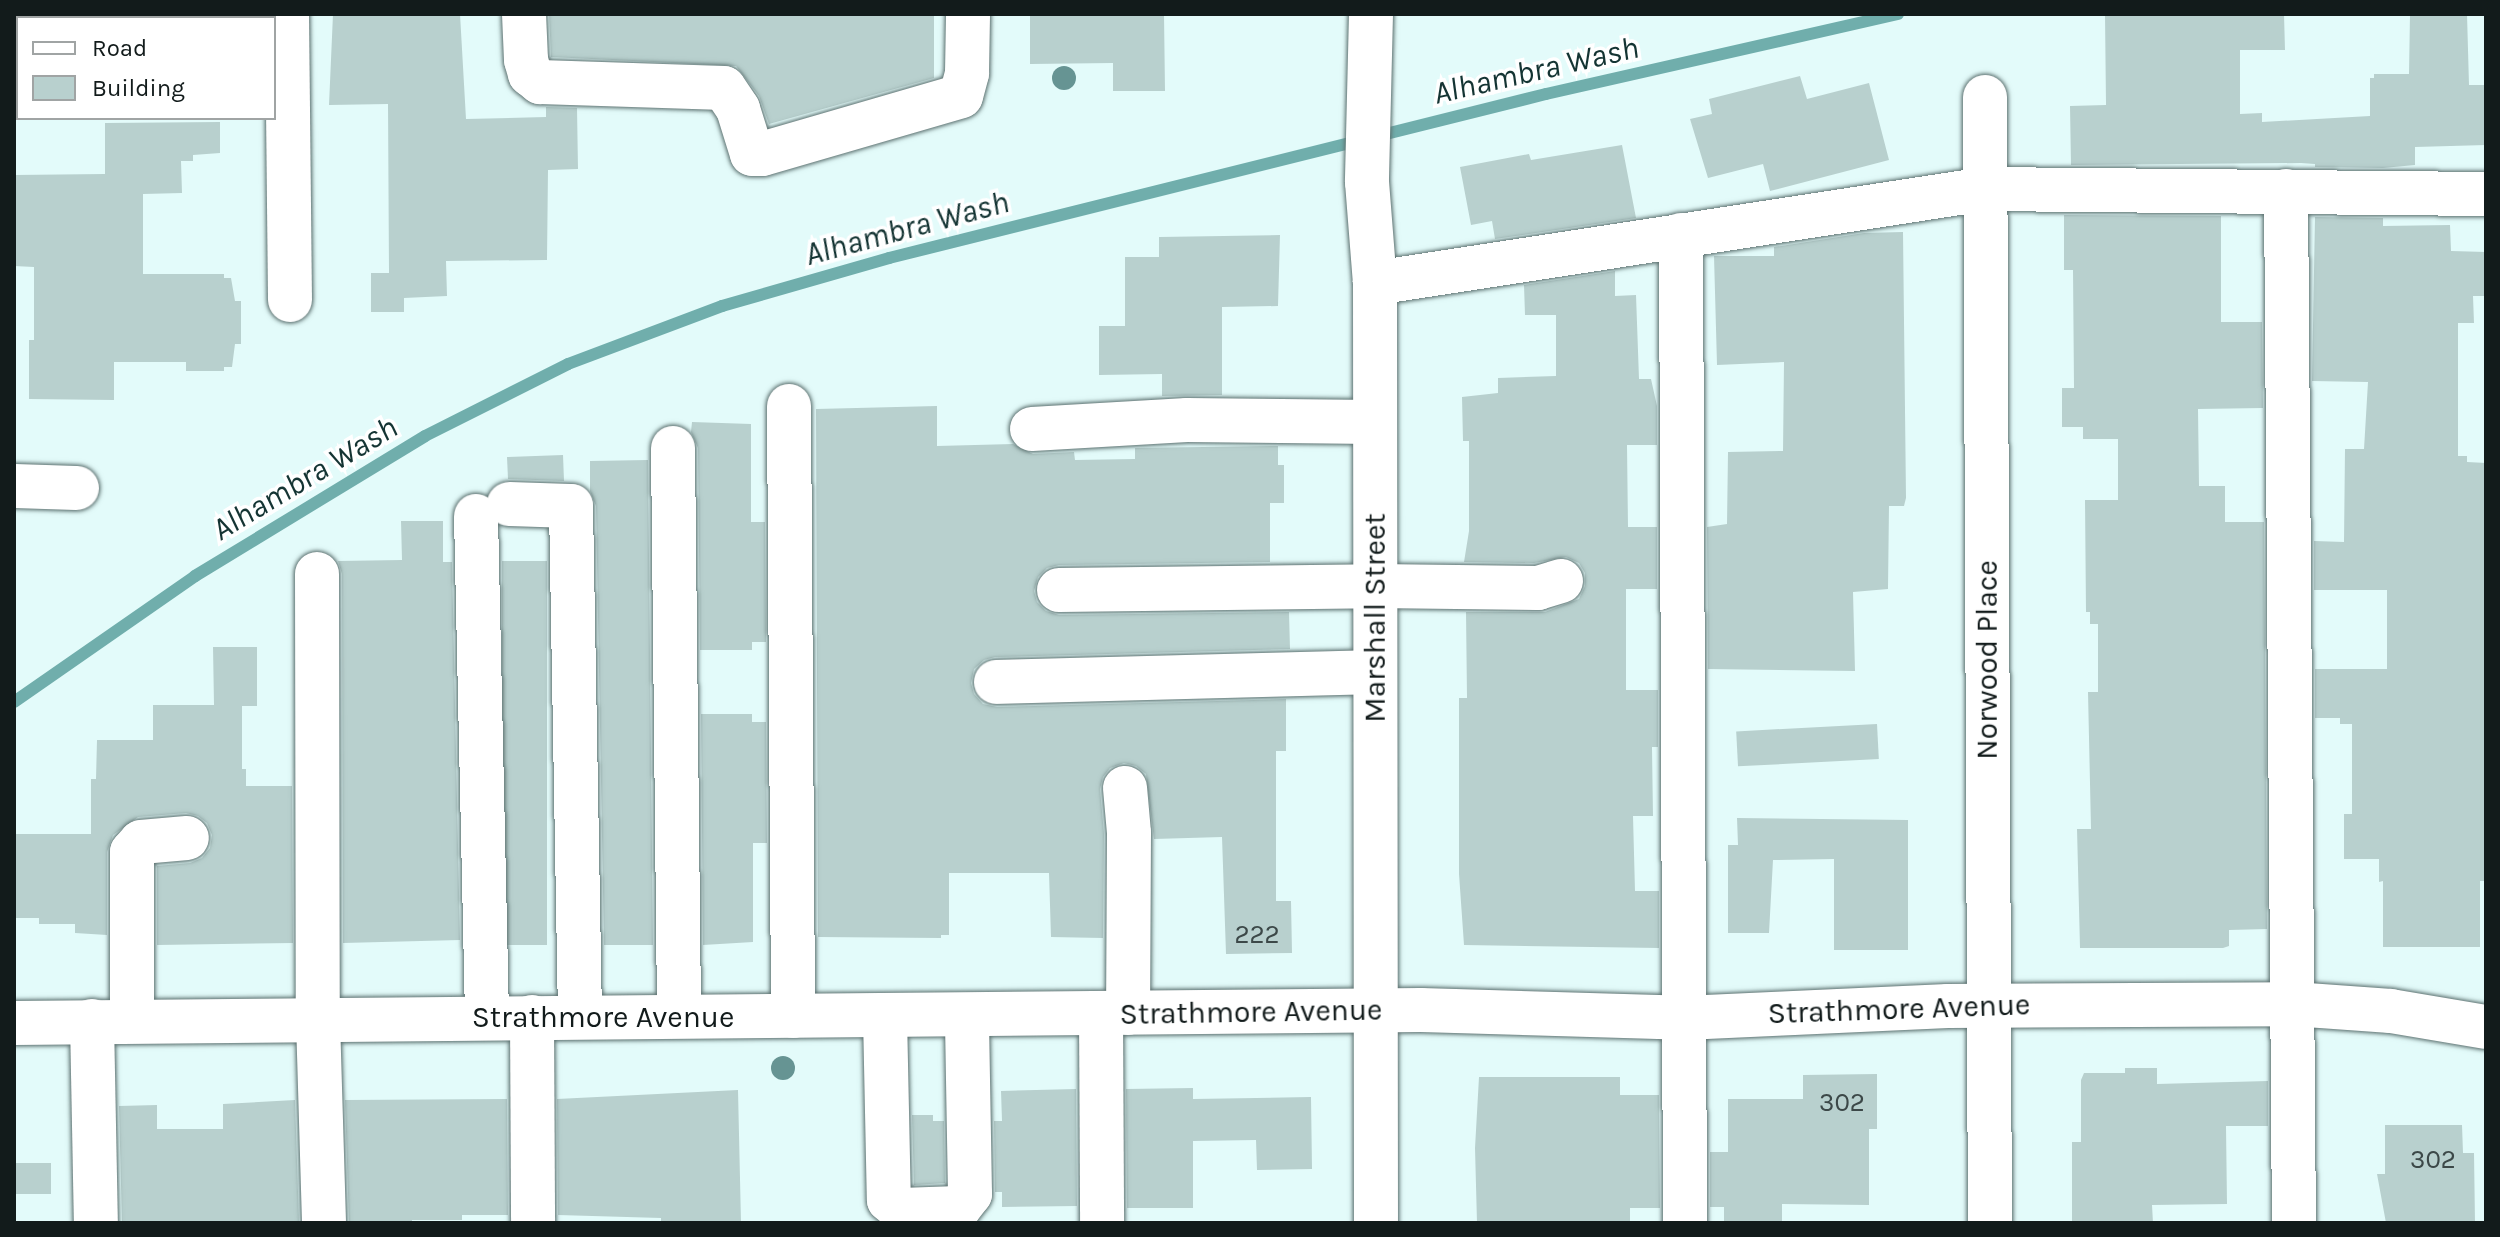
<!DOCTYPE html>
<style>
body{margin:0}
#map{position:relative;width:2500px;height:1237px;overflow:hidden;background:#e3fbfa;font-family:Karla,sans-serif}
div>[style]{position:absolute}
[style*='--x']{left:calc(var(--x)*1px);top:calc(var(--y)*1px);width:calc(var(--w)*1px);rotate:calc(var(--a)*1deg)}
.stream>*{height:12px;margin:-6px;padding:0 6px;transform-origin:6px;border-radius:6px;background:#70aeac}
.building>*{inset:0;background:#b8d0ce;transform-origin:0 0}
.roads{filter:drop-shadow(0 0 2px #5c7170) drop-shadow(0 0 2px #5c7170)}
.minor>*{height:44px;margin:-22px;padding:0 22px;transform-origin:22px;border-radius:22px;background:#fff}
.highway>*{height:44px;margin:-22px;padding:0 22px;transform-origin:22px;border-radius:22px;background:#fff}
.trees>*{width:24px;height:24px;margin:-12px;border-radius:50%;background:#669493}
span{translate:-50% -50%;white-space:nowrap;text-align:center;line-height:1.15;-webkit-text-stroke:7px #fff;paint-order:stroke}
.number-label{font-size:26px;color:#3c4848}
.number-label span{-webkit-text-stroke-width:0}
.street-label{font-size:30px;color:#121b1b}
.water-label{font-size:32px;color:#143433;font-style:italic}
.frame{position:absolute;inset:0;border:16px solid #121b1b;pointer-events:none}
.legend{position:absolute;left:16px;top:16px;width:260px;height:104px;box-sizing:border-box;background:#fff;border:2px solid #a0a4a4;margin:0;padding:10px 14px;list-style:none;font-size:24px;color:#121b1b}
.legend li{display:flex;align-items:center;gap:16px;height:40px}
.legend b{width:40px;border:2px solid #a0a4a4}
</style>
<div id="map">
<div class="stream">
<div style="--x:14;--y:702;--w:221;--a:-34.8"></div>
<div style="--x:195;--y:576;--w:269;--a:-31.3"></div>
<div style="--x:425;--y:436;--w:160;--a:-26.7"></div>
<div style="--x:568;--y:364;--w:165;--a:-20.6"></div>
<div style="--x:722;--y:306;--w:174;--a:-16"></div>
<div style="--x:889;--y:258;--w:677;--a:-14.02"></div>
<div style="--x:1546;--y:94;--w:361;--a:-12.8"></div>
</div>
<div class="building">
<div style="clip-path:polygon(333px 14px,460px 14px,466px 119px,546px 117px,546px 107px,577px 108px,578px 169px,548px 170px,547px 260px,446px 261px,447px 296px,404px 298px,404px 312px,371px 312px,371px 273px,389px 273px,388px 104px,329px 105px)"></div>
<div style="clip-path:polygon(549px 14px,934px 14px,934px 78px,769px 124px,759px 96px,736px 66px,551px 57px)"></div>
<div style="clip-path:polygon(1030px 14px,1164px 14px,1165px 91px,1113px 91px,1113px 63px,1030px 64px)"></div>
<div style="clip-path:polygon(2284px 14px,2285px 50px,2240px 50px,2240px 114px,2262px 113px,2262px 122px,2370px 116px,2370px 78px,2374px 78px,2374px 74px,2409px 74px,2410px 14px,2467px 14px,2469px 85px,2486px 85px,2486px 145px,2415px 147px,2415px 165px,2383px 168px,2315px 167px,2315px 164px,2301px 163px,2071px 165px,2070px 106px,2106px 105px,2105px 15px)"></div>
<div style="clip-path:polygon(1800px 76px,1807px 99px,1869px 83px,1889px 160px,1770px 191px,1763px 164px,1708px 178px,1690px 119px,1712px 114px,1709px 99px)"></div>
<div style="clip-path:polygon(220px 122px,220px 153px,193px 155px,193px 161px,181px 161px,182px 193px,143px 194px,143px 274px,224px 274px,224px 278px,231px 278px,235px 301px,241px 301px,241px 344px,235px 344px,232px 367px,224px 367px,224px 371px,186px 371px,186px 362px,114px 362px,114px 400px,29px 399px,29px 340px,34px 340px,34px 267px,14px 266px,14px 175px,105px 174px,105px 123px)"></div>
<div style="clip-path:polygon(1622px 145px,1636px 218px,1495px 239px,1492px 221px,1471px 225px,1460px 167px,1529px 154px,1531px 160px)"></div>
<div style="clip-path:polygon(2064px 215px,2221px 216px,2221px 322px,2262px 322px,2263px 408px,2198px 409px,2199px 486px,2225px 486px,2225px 522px,2264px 522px,2267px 929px,2229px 930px,2229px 946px,2223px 948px,2080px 948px,2077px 829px,2091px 829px,2088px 692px,2098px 692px,2098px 624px,2090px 624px,2090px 612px,2086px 612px,2085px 500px,2118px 500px,2118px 439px,2083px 439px,2083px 427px,2062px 427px,2062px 388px,2074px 388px,2073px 270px,2064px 270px)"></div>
<div style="clip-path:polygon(2315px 217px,2383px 218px,2383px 226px,2450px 225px,2451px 251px,2486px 252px,2486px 296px,2473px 296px,2474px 323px,2458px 323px,2458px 456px,2467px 456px,2467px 462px,2486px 463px,2486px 881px,2480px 881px,2480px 947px,2383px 947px,2383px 881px,2379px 882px,2379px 859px,2344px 859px,2344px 814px,2352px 814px,2352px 724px,2340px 724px,2340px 718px,2315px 718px,2315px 669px,2387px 669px,2387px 590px,2314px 590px,2314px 541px,2344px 542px,2345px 449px,2364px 449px,2368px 382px,2312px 381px)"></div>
<div style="clip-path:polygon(1903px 232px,1906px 498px,1904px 506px,1889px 506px,1888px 589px,1853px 592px,1855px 671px,1708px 669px,1707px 527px,1727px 524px,1728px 452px,1783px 451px,1784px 362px,1717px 365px,1714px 256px,1774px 256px,1774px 247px,1864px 233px)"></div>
<div style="clip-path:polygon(1280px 235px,1278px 306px,1222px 307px,1222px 395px,1162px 396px,1162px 374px,1099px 375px,1099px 326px,1125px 326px,1125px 257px,1159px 257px,1159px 237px)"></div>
<div style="clip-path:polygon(1615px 271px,1615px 296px,1636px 295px,1639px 379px,1651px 379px,1657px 406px,1657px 445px,1627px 445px,1628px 527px,1657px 527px,1657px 589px,1626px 589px,1626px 690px,1658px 690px,1658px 747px,1652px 747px,1653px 816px,1633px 816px,1635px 891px,1659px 891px,1659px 948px,1464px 945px,1459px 874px,1459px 698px,1467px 698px,1466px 612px,1545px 612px,1579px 599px,1585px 586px,1585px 573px,1579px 563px,1566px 557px,1534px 563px,1464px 562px,1469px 531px,1469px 441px,1463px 441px,1462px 397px,1498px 393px,1498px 378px,1556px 376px,1556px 315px,1525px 315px,1524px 285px)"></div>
<div style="clip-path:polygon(937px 406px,937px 446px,1013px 444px,1033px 454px,1074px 452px,1075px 460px,1135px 459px,1135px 448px,1278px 446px,1278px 465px,1284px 465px,1284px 503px,1270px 503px,1270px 562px,1059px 565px,1047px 568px,1038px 577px,1034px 591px,1037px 602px,1046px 611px,1059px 615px,1289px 612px,1290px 649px,995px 657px,984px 660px,974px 669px,971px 683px,974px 694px,983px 704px,997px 707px,1286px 699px,1286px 751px,1276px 751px,1276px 901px,1291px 901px,1292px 953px,1226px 954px,1222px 837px,1154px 839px,1146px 774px,1136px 766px,1124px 763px,1110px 768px,1103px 777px,1100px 789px,1104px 834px,1103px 938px,1051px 937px,1049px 873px,949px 873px,949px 935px,941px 935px,941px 938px,818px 937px,816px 409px)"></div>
<div style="clip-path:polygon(692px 422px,751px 424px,751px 522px,765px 522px,766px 642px,752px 642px,752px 650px,700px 650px,698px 448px,691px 432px)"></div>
<div style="clip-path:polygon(563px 455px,564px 481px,508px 479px,507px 457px)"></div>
<div style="clip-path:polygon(648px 460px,653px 945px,604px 945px,596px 506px,590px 491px,590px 461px)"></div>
<div style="clip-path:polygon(401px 521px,443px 521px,443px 562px,452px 562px,460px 940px,343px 943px,342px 574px,338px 561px,402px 560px)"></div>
<div style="left:502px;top:561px;width:45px;height:384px"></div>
<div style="clip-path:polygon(213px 647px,257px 647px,257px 706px,242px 706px,242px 769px,246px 769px,246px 786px,292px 786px,293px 943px,157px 945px,157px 866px,190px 863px,202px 858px,210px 848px,212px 835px,207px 823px,198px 816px,186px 813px,138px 817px,113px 835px,107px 852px,107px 935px,75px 933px,75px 924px,39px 924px,39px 918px,14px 918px,14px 834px,91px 834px,91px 779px,96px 779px,97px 740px,153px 740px,153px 705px,214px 705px)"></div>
<div style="clip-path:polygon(701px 714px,752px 714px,752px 722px,766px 722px,767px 843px,753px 843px,753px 942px,703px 945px)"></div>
<div style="left:1877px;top:724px;width:35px;height:141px;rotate:87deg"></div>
<div style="clip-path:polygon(1737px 818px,1908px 820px,1908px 950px,1834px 950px,1834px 859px,1773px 860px,1769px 933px,1728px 933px,1728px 845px,1738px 845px)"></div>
<div style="clip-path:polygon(2125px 1068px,2157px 1068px,2157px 1084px,2268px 1081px,2268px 1126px,2226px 1126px,2227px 1204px,2152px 1205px,2153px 1223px,2072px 1223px,2072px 1142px,2081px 1142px,2081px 1080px,2084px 1073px,2125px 1073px)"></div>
<div style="clip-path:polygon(1877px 1074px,1877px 1129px,1869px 1129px,1869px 1205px,1782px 1204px,1782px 1223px,1724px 1223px,1724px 1207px,1710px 1207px,1710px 1152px,1728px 1152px,1728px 1099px,1803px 1099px,1803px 1075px)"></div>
<div style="clip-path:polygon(1479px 1077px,1620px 1077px,1620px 1095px,1659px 1095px,1660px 1208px,1630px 1208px,1630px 1223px,1477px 1223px,1475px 1148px)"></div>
<div style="clip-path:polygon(1193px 1088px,1193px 1099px,1311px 1097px,1312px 1169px,1257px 1170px,1256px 1140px,1193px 1141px,1193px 1208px,1127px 1208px,1126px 1089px)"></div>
<div style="clip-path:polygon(1076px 1089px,1077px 1206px,1002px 1207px,1002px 1192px,995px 1192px,994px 1121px,1002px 1121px,1001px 1091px)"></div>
<div style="clip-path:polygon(738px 1090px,741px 1223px,661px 1223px,661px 1218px,558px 1215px,557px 1099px)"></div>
<div style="clip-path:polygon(507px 1099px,508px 1215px,462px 1215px,462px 1220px,412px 1220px,412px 1223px,349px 1223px,345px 1100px)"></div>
<div style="clip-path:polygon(295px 1100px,299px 1223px,122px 1223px,119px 1106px,157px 1105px,157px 1129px,223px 1129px,223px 1104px)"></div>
<div style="clip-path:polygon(912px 1115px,933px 1115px,933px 1121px,944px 1121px,945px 1183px,914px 1185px)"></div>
<div style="clip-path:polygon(2385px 1125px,2462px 1125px,2463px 1153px,2474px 1153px,2475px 1223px,2386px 1223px,2377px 1174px,2385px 1174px)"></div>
<div style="left:14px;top:1163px;width:37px;height:31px"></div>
</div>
<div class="roads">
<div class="minor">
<div style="--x:287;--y:14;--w:286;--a:89.4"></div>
<div style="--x:524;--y:14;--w:46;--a:87.5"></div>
<div style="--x:526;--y:60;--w:15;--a:74"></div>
<div style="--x:530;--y:74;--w:13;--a:39"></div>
<div style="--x:540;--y:82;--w:184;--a:1.9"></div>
<div style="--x:724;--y:88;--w:25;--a:56"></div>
<div style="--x:738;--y:109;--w:47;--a:72.7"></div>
<div style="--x:752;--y:154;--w:10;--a:0"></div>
<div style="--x:762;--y:154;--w:207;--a:-16.2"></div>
<div style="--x:961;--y:96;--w:24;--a:-75"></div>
<div style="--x:967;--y:73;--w:59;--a:-89"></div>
<div style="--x:1371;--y:14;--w:168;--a:91.4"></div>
<div style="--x:1367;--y:182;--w:101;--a:85.5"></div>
<div style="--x:1375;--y:283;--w:940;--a:89.94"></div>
<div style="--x:1985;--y:97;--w:1126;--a:89.75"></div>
<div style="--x:2286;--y:191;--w:1032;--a:89.56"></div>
<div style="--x:1681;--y:235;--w:988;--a:89.77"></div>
<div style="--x:1375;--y:283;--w:617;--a:-8.76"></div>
<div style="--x:1985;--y:189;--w:501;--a:0.57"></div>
<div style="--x:789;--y:406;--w:610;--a:89.62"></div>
<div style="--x:1032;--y:429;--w:155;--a:-3.3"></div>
<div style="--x:1187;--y:420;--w:188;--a:0.6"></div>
<div style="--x:673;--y:448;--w:568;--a:89.39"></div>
<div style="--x:14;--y:486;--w:63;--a:1.8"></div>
<div style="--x:509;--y:504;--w:62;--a:1.8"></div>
<div style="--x:571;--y:506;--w:511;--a:88.99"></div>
<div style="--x:476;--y:516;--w:501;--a:88.74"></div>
<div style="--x:317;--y:574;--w:446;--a:89.9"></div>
<div style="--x:318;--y:1020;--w:203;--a:88.3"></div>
<div style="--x:1059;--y:590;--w:316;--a:-0.7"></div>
<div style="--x:1375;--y:586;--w:163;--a:0.7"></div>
<div style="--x:1538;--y:588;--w:24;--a:-17"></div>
<div style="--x:996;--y:682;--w:379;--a:-1.5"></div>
<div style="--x:1125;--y:788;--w:45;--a:84.9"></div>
<div style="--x:1129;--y:833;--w:180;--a:90.3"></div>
<div style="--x:1101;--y:1013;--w:210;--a:89.7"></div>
<div style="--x:885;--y:1016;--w:184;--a:88.8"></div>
<div style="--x:889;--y:1200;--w:16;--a:40"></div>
<div style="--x:901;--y:1210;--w:58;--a:-2"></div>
<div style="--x:959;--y:1208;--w:18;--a:-52"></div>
<div style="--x:970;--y:1194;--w:179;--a:-91"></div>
<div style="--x:532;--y:1017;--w:206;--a:89.7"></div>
<div style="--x:92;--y:1021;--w:202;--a:88.9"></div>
<div style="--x:132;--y:1021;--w:169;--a:-90"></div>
<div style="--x:132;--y:852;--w:13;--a:-48"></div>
<div style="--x:141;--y:842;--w:46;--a:-5"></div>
<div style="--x:14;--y:1023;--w:1407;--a:-0.53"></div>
<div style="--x:1421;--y:1010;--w:263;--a:1.7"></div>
<div style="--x:1684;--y:1018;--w:264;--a:-2.6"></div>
<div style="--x:1948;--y:1006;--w:345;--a:-0.3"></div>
<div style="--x:2293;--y:1004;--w:98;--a:4.1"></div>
<div style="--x:2391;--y:1011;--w:96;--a:9.6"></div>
</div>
<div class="highway">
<div style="--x:14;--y:28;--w:7;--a:-56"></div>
</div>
</div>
<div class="trees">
<div style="left:1064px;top:78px"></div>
<div style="left:783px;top:1068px"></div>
</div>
<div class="number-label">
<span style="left:1257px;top:935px">222</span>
<span style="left:1842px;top:1103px">302</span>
<span style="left:2433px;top:1160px">302</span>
</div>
<div class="street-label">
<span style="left:1375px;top:618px;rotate:-90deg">Marshall Street</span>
<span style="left:1987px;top:660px;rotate:-90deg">Norwood Place</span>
<span style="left:1899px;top:1009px;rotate:-2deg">Strathmore Avenue</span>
<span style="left:1251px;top:1012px;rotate:-1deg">Strathmore Avenue</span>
<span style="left:603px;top:1017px">Strathmore Avenue</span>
</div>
<div class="water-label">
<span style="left:1536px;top:71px;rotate:-13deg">Alhambra Wash</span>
<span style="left:907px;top:229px;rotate:-15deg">Alhambra Wash</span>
<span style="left:305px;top:479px;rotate:-31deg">Alhambra Wash</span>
</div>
<div class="frame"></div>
<ul class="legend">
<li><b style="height:10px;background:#fff"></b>Road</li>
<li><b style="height:22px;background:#b8d0ce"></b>Building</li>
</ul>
</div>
